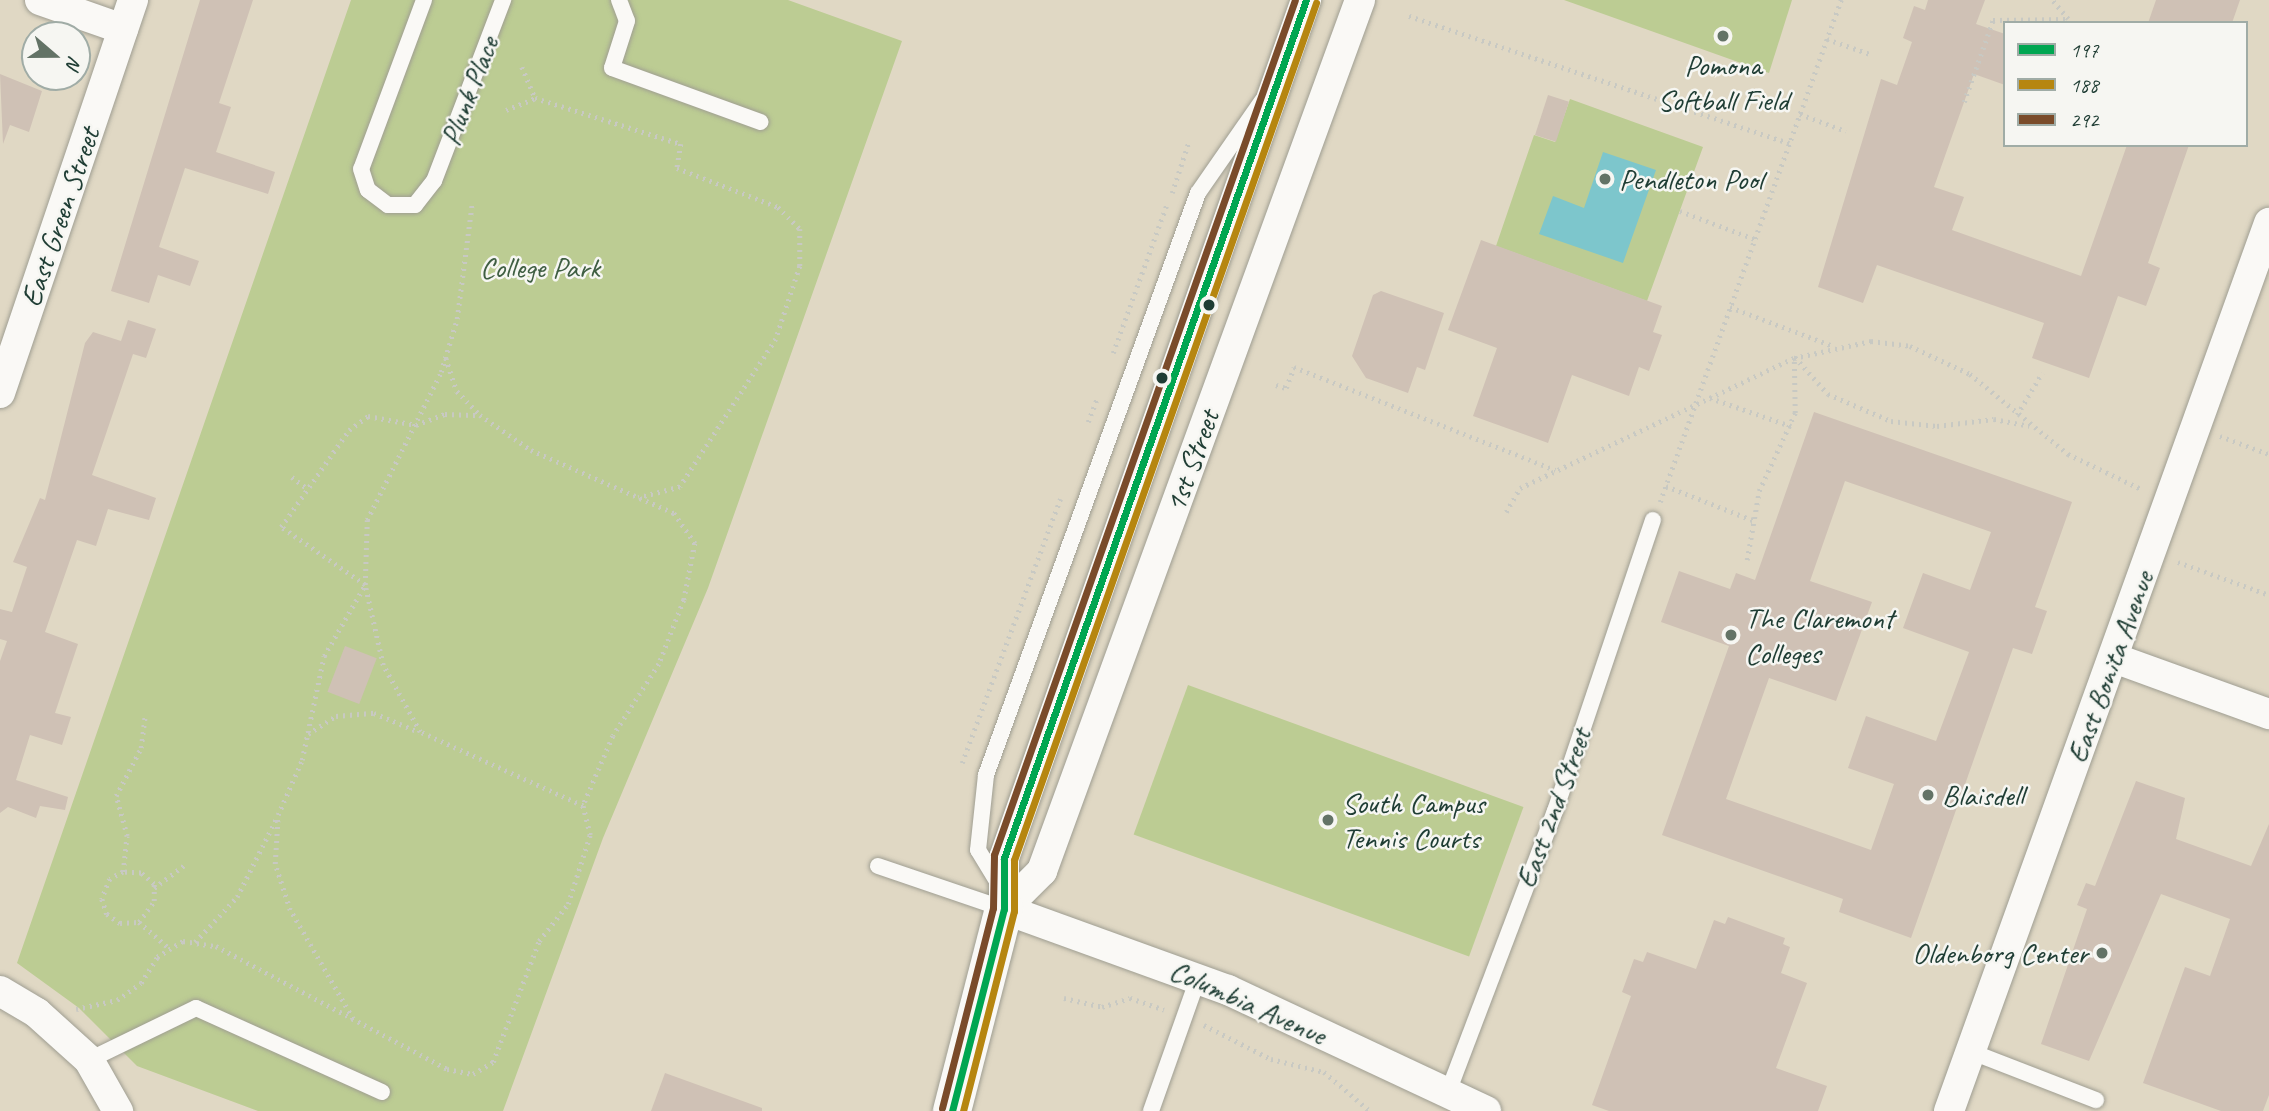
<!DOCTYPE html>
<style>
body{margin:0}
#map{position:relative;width:2269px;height:1111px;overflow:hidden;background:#e0d8c4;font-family:Caveat,sans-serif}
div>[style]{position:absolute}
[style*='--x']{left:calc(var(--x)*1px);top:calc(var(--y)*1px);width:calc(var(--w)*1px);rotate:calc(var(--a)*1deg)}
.green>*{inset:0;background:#bccc93;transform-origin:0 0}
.water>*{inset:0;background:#7dc6cc}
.building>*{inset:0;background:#cfc1b5;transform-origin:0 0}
.path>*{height:4.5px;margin-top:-2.25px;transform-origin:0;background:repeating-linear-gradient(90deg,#c8c9c3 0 2px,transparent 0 7px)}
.roads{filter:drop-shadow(0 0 2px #9f9e92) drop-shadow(0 0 2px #9f9e92)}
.service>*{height:16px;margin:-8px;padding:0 8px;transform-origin:8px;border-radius:8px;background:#faf9f6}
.minor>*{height:30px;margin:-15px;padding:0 15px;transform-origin:15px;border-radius:15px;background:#faf9f6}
.tertiary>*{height:38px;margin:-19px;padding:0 19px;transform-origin:19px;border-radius:19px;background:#faf9f6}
.bus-1>*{height:7px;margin:-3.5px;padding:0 3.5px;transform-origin:3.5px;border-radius:3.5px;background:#00a651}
.bus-2>*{height:7px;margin:-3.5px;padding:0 3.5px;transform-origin:3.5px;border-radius:3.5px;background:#b68610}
.bus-3>*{height:7px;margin:-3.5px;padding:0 3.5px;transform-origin:3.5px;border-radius:3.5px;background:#7a4b2a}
.dots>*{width:19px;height:19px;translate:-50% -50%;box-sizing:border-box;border:4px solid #f6f6f2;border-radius:50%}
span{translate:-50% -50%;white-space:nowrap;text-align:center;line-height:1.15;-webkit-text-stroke:5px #f6f6f2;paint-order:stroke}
.poi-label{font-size:30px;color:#1f3d34}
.left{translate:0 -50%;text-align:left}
.right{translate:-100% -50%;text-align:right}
.street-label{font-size:30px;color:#1f3d34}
.park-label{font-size:30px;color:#3f5e42}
.legend{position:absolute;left:2003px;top:21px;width:245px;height:126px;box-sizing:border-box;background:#f6f6f2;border:2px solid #a0aca6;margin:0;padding:9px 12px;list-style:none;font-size:21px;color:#1f3d34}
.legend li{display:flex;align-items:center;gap:14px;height:35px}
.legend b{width:35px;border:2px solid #a0aca6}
.north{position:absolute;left:21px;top:21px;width:70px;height:70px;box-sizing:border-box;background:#f6f6f2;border:2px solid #a0aca6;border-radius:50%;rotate:110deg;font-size:19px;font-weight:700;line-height:28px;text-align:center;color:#1f3d34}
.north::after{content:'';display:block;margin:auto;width:24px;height:32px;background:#637366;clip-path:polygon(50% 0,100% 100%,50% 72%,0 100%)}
</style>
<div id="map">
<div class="green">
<div style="clip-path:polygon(351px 0,788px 0,902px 41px,708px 588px,603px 838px,503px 1111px,258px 1111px,137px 1066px,79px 1008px,17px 963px)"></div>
<div style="clip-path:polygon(1564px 0,1792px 0,1769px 73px)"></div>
<div style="clip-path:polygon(1570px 99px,1703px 147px,1647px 301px,1496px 246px,1534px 135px,1555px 142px)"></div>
<div style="left:1188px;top:685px;width:357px;height:159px;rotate:20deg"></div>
</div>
<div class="water">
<div style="clip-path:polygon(1603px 152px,1656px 170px,1623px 263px,1539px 234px,1553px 196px,1584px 208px)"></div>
</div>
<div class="building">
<div style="clip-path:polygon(200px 0,253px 0,219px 103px,231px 107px,216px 152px,275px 172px,268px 194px,185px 168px,159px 247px,199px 261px,190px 286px,158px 275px,149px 303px,111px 291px)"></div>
<div style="clip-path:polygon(1928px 0,1985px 0,1976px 24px,2005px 34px,2005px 85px,1974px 74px,1934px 187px,1964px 197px,1952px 230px,2081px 276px,2127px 145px,2189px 145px,2148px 263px,2160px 268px,2146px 306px,2118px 296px,2089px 378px,2032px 358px,2044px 323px,1877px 265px,1863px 303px,1818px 287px,1881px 79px,1897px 85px,1912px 42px,1903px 38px,1914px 6px,1925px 10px)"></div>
<div style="clip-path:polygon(2156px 0,2240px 0,2232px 23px,2148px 23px)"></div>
<div style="clip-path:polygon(0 74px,42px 91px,29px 132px,10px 125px,3px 144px)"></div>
<div style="left:1548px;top:95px;width:22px;height:42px;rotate:18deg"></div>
<div style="clip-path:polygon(1481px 240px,1662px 306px,1653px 332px,1662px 335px,1649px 371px,1639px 367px,1629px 396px,1572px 375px,1548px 443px,1473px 416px,1497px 348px,1448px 330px)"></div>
<div style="clip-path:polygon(1381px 291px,1444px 313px,1425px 370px,1417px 367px,1408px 393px,1366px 378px,1352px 356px,1373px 295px)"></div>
<div style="clip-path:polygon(128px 320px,156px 329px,146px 358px,133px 354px,92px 475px,156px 498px,149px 520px,108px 509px,96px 546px,77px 540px,45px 632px,78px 644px,55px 713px,71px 717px,62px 745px,30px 735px,16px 780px,68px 797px,65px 810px,40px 806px,36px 818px,8px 807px,0 813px,0 661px,7px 641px,0 639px,0 609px,12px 612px,27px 567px,13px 562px,40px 498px,45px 500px,85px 343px,93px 332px,121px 341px)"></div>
<div style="clip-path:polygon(evenodd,1814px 412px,2072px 502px,2035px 607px,2047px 611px,2032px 654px,2013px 648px,1911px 938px,1839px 912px,1843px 899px,1662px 835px,1729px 646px,1661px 622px,1679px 571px,1730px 589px,1736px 573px,1755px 580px,1814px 412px,1845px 481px,1991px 532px,1970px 590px,1923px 573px,1903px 628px,1969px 652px,1936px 741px,1866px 716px,1848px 768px,1894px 784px,1871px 850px,1726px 799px,1769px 678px,1836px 701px,1872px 602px,1810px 581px,1845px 481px)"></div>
<div style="left:345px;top:646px;width:34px;height:49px;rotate:21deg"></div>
<div style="clip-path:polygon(2136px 781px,2185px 798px,2176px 839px,2251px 866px,2269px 824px,2269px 1095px,2263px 1111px,2221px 1111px,2143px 1083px,2185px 967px,2210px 976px,2230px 919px,2161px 894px,2089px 1061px,2041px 1044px,2087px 909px,2077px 905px,2086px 883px,2095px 886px)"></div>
<div style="clip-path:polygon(1728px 917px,1785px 938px,1783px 944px,1790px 947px,1781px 973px,1807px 983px,1776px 1068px,1827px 1086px,1818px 1111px,1609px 1111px,1592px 1105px,1631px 996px,1622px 992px,1634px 959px,1643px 962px,1647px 952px,1696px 969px,1714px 920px,1725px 924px)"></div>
<div style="clip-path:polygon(665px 1073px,762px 1108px,762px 1111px,651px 1111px)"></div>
</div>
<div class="path">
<div style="--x:1409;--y:16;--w:401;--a:18.5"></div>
<div style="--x:1827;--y:39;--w:46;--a:19.2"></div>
<div style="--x:522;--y:67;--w:34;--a:67"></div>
<div style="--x:1964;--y:102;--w:87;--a:-70.5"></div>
<div style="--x:1993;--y:20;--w:75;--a:-0.8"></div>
<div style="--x:2068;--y:19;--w:25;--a:-130"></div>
<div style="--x:506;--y:110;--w:31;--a:-22"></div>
<div style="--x:535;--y:98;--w:153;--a:17.5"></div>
<div style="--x:681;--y:144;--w:24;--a:99"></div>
<div style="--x:677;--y:168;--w:108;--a:21.1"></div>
<div style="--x:778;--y:207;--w:31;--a:45"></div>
<div style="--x:800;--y:229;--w:37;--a:90"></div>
<div style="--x:800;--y:266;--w:77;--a:108.2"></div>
<div style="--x:776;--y:339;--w:176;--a:123"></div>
<div style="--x:680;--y:487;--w:43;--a:165.3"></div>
<div style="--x:1800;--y:114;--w:49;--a:20.3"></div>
<div style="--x:1172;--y:193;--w:55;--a:-71.9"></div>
<div style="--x:1680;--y:211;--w:80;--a:20.5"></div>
<div style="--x:1730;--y:307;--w:110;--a:20.7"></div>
<div style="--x:1113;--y:353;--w:158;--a:-70.1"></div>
<div style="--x:1795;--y:357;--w:50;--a:48.3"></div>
<div style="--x:1828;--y:394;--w:69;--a:23.2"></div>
<div style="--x:1891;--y:421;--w:46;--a:6.2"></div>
<div style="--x:1937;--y:426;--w:57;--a:-7"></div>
<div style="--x:1994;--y:419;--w:36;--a:11"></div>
<div style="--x:446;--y:358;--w:35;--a:72"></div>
<div style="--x:457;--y:391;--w:33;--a:46"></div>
<div style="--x:480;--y:415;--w:62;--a:34.5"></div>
<div style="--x:531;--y:450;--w:156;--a:23.8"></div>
<div style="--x:674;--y:513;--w:37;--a:55"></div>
<div style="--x:695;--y:543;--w:58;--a:100.9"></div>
<div style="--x:684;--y:600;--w:69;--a:111.3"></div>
<div style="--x:659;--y:664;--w:85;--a:122.6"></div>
<div style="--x:613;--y:736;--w:76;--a:113.2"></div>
<div style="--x:1276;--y:385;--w:10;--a:17"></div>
<div style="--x:1286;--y:388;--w:22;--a:-69"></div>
<div style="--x:1294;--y:367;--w:281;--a:21.5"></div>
<div style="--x:1710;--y:398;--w:86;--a:19.1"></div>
<div style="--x:2017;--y:415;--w:49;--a:-59.2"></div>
<div style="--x:1088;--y:422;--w:26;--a:-69"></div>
<div style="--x:2220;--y:436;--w:52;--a:20.2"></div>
<div style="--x:292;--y:477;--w:20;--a:37"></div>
<div style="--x:1666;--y:486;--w:96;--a:21.5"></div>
<div style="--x:1660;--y:502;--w:534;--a:-70.17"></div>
<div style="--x:1506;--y:512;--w:28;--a:-60"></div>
<div style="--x:1520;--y:488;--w:303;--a:-25.4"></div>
<div style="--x:1794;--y:358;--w:79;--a:-12.4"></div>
<div style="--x:1871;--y:341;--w:39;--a:7"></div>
<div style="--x:1910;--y:346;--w:66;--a:25"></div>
<div style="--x:1970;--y:374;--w:127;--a:39.2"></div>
<div style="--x:2068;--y:454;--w:83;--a:25.6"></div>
<div style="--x:1747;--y:560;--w:70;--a:-80.1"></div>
<div style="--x:1759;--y:491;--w:86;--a:-65.2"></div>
<div style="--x:1795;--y:413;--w:55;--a:-91"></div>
<div style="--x:2178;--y:562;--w:97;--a:19.9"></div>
<div style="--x:308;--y:734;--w:33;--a:-33"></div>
<div style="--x:336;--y:716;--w:38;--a:-5"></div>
<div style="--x:374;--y:713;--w:49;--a:22.9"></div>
<div style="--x:962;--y:763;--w:282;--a:-69.6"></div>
<div style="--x:123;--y:872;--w:36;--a:-84"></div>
<div style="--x:127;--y:836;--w:41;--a:-105.4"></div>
<div style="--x:116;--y:796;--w:54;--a:-62.5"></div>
<div style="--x:141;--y:748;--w:31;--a:-83"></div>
<div style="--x:154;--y:888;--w:41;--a:-37.1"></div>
<div style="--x:139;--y:922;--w:26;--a:-54"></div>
<div style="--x:154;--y:901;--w:17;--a:-90"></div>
<div style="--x:154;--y:884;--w:17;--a:-140"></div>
<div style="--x:141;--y:873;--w:18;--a:-177"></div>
<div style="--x:123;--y:872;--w:15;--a:152"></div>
<div style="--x:110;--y:879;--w:22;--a:112"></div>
<div style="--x:102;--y:899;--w:16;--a:72"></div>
<div style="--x:107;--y:914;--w:16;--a:35"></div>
<div style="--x:120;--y:923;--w:19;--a:-3"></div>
<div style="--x:139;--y:922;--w:41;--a:41.1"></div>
<div style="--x:195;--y:942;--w:62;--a:-47"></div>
<div style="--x:237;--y:897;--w:87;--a:-63.4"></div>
<div style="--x:1064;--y:998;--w:39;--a:13"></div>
<div style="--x:1102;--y:1007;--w:29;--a:-18"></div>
<div style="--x:1130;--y:998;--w:36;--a:19"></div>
<div style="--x:76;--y:1009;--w:42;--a:-12.4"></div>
<div style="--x:117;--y:1000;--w:29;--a:-35"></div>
<div style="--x:141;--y:983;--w:31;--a:-58"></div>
<div style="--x:157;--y:957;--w:31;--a:-32"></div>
<div style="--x:183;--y:941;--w:33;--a:9"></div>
<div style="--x:216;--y:946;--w:262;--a:28"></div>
<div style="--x:447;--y:1069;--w:26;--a:11"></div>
<div style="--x:473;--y:1074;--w:23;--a:-31"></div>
<div style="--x:493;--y:1062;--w:129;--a:-69.2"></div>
<div style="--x:539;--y:941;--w:47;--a:-51.9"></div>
<div style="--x:568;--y:904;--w:72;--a:-72.3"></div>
<div style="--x:590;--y:835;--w:30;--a:-104"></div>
<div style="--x:583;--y:806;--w:179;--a:-155.6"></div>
<div style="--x:420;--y:732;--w:77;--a:-118.9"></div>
<div style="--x:383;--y:665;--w:82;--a:-102.7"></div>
<div style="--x:365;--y:585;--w:65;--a:-88.2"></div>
<div style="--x:367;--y:520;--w:165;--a:-63.4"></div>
<div style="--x:441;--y:372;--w:55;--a:-73.2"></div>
<div style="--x:457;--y:319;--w:117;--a:-82.6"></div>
<div style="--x:353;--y:1019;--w:126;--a:-120"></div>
<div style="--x:290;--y:910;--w:48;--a:-108.1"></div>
<div style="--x:275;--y:864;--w:49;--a:-86.5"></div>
<div style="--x:278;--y:815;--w:60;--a:-66.4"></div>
<div style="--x:302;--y:760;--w:106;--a:-78.1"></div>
<div style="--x:324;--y:656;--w:82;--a:-60"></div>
<div style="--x:365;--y:585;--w:102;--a:-145.4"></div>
<div style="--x:281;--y:527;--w:118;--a:-55"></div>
<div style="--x:349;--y:430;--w:24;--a:-36"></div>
<div style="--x:368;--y:416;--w:49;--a:10.6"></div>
<div style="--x:416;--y:425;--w:31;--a:-21"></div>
<div style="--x:445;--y:414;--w:35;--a:2"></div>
<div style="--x:1204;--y:1025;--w:75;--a:26.9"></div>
<div style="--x:1271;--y:1059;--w:55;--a:13.8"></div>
<div style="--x:1324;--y:1072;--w:60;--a:40.3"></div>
</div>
<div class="roads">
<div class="service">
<div style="--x:424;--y:0;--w:180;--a:110.4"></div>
<div style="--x:361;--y:169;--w:22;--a:72"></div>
<div style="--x:368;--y:190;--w:25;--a:37"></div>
<div style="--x:388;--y:205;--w:27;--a:0"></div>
<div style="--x:415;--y:205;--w:31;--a:-52"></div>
<div style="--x:434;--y:181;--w:194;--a:-69.1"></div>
<div style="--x:619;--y:0;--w:22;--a:69"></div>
<div style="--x:627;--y:21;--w:49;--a:107.7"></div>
<div style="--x:612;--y:68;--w:158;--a:20"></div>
<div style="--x:878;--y:866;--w:133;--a:18.8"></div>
<div style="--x:1000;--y:886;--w:42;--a:-121.4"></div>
<div style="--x:978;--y:850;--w:75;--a:-83.9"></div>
<div style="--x:986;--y:775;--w:619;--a:-69.99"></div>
<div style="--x:1198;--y:193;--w:112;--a:-55.2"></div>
<div style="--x:1972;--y:1052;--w:133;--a:21.2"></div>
<div style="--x:89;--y:1060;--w:119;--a:-25.9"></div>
<div style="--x:196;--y:1008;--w:204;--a:24.3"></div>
<div style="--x:1447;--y:1095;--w:304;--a:-69.2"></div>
<div style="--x:1555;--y:811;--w:307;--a:-71.4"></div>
<div style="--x:1151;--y:1111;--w:141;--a:-70.5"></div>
</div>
<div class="minor">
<div style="--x:40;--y:0;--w:88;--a:19.3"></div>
<div style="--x:0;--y:393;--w:415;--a:-71.3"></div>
<div style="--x:2114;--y:658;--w:165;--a:19.9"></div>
<div style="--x:1004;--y:909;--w:54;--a:-45"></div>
<div style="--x:1042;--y:871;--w:927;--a:-69.94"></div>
<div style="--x:1004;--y:909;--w:51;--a:-90"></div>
<div style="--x:1004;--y:858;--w:910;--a:-70.61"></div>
<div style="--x:1004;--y:909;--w:238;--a:19.9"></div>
<div style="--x:1228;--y:990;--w:285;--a:25.1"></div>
<div style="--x:0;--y:991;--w:43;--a:30.7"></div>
<div style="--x:37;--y:1013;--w:70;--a:42.1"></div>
<div style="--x:89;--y:1060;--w:59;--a:60.4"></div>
<div style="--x:1949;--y:1111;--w:944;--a:-70.18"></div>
</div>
<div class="tertiary">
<div style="--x:952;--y:1111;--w:209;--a:-75.6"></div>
</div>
</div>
<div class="bus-1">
<div style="--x:952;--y:1111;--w:209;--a:-75.6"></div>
<div style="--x:1004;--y:909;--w:51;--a:-90"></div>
<div style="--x:1004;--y:858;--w:910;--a:-70.61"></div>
</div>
<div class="bus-2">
<div style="--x:963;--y:1111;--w:206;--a:-75.7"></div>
<div style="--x:1014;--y:911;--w:51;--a:-90"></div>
<div style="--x:1014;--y:860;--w:909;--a:-70.59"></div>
</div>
<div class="bus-3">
<div style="--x:942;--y:1108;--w:206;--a:-75.7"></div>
<div style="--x:993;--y:908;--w:53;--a:-88.9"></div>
<div style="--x:994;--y:855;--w:906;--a:-70.61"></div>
</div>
<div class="dots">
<div style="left:1723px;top:36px;background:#637366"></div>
<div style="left:1605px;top:179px;background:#637366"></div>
<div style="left:1209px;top:305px;background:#1f3d34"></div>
<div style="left:1162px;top:378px;background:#1f3d34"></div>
<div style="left:1731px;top:635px;background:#637366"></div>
<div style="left:1928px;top:795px;background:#637366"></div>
<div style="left:1328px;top:820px;background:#637366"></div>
<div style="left:2102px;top:953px;background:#637366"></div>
</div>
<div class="poi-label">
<span style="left:1723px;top:82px">Pomona<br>Softball Field</span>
<span class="left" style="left:1619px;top:179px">Pendleton Pool</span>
<span class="left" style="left:1745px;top:635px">The Claremont<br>Colleges</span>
<span class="left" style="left:1942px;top:795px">Blaisdell</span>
<span class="left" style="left:1342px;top:820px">South Campus<br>Tennis Courts</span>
<span class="right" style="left:2088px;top:953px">Oldenborg Center</span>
</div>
<div class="street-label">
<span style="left:469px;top:91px;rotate:-69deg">Plunk Place</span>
<span style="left:60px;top:217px;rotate:-71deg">East Green Street</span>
<span style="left:1192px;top:461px;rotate:-70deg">1st Street</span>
<span style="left:2110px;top:667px;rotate:-70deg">East Bonita Avenue</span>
<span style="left:1553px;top:808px;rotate:-70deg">East 2nd Street</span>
<span style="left:1248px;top:1002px;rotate:24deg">Columbia Avenue</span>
</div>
<div class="park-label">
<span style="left:540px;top:267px">College Park</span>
</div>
<ul class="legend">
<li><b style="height:9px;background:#00a651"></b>197</li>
<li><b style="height:9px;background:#b68610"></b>188</li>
<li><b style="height:9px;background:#7a4b2a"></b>292</li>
</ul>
<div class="north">N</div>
</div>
